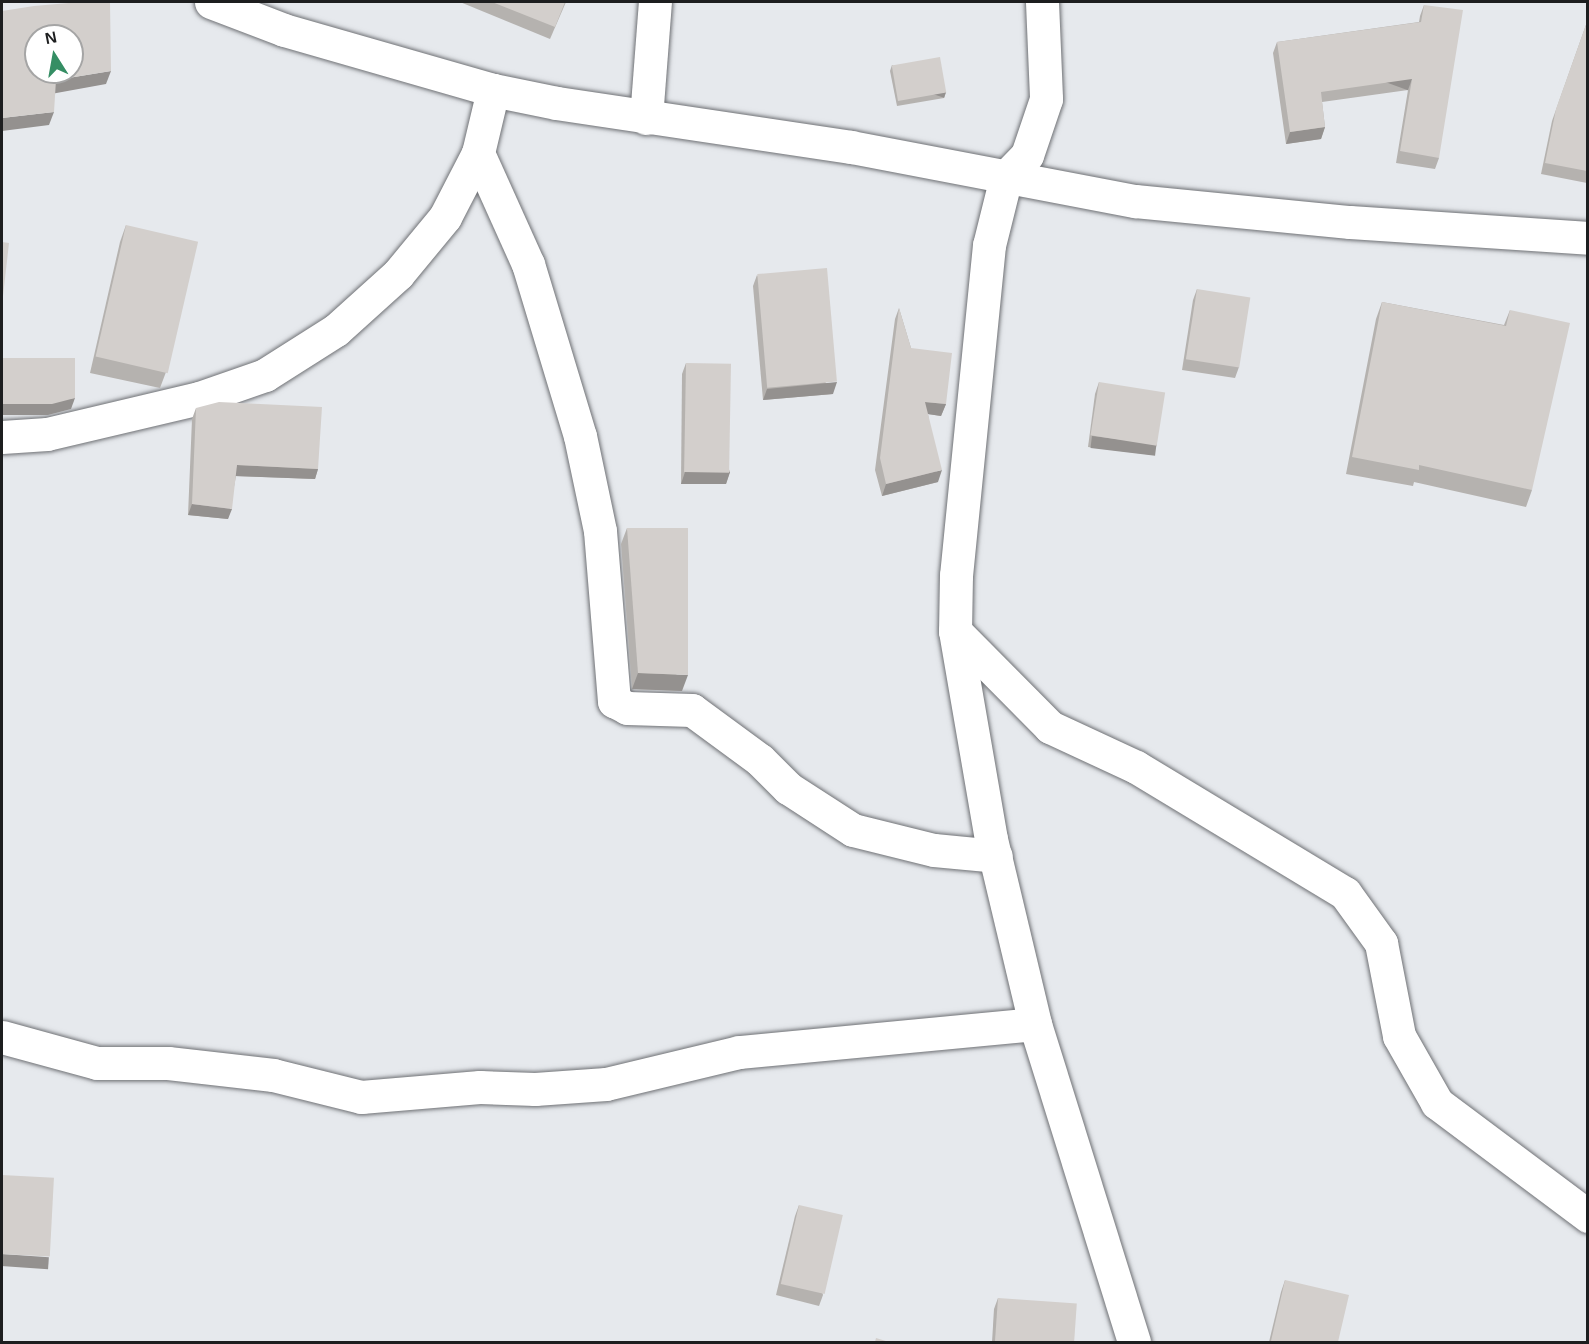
<!DOCTYPE html>
<style>
body{margin:0}
#map{position:relative;width:1589px;height:1344px;overflow:hidden;background:#e6e9ed;font-family:Helvetica,sans-serif}
div>[style]{position:absolute}
[style*='--x']{left:calc(var(--x)*1px);top:calc(var(--y)*1px);width:calc(var(--w)*1px);rotate:calc(var(--a)*1deg)}
.roads{filter:drop-shadow(0 0 2px #6f7175) drop-shadow(0 0 2px #6f7175)}
.minor>*{height:33px;margin:-16.5px;padding:0 16.5px;transform-origin:16.5px;border-radius:16.5px;background:#fff}
.wall>*{inset:0;background:#b5b2af}
.shaded-wall>*{inset:0;background:#94918f;transform-origin:0 0}
.building>*{inset:0;background:#d3cfcc;transform-origin:0 0}
span{translate:-50% -50%;white-space:nowrap;text-align:center;line-height:1.15;-webkit-text-stroke:4.5px #fff;paint-order:stroke}
.frame{position:absolute;inset:0;border:3px solid #1d1e1f;pointer-events:none}
.north{position:absolute;left:24px;top:24px;width:60px;height:60px;box-sizing:border-box;background:#fff;border:2px solid #a5a5a5;border-radius:50%;rotate:349deg;font-size:16px;font-weight:700;line-height:24px;text-align:center;color:#1d1e1f}
.north::after{content:'';display:block;margin:auto;width:21px;height:27px;background:#358e64;clip-path:polygon(50% 0,100% 100%,50% 72%,0 100%)}
</style>
<div id="map">
<div class="roads">
<div class="minor">
<div style="--x:211;--y:2;--w:78;--a:21"></div>
<div style="--x:284;--y:30;--w:217;--a:16"></div>
<div style="--x:493;--y:90;--w:65;--a:11.5"></div>
<div style="--x:557;--y:103;--w:297;--a:8.5"></div>
<div style="--x:851;--y:147;--w:289;--a:10.8"></div>
<div style="--x:1135;--y:201;--w:216;--a:5.6"></div>
<div style="--x:1350;--y:222;--w:239;--a:3.8"></div>
<div style="--x:1042;--y:2;--w:97;--a:87.6"></div>
<div style="--x:1046;--y:99;--w:59;--a:108.7"></div>
<div style="--x:1027;--y:155;--w:30;--a:134"></div>
<div style="--x:1006;--y:177;--w:70;--a:104"></div>
<div style="--x:989;--y:245;--w:332;--a:95.7"></div>
<div style="--x:956;--y:575;--w:56;--a:91"></div>
<div style="--x:955;--y:631;--w:211;--a:80.2"></div>
<div style="--x:991;--y:839;--w:190;--a:76.6"></div>
<div style="--x:1035;--y:1024;--w:333;--a:72.7"></div>
<div style="--x:646;--y:118;--w:116;--a:-85.6"></div>
<div style="--x:478;--y:153;--w:122;--a:65.8"></div>
<div style="--x:528;--y:264;--w:180;--a:73.2"></div>
<div style="--x:580;--y:436;--w:97;--a:78.1"></div>
<div style="--x:600;--y:531;--w:171;--a:85.3"></div>
<div style="--x:614;--y:701;--w:15;--a:28"></div>
<div style="--x:627;--y:708;--w:65;--a:1.8"></div>
<div style="--x:692;--y:710;--w:84;--a:36.3"></div>
<div style="--x:760;--y:760;--w:40;--a:45"></div>
<div style="--x:788;--y:788;--w:77;--a:32.9"></div>
<div style="--x:853;--y:830;--w:83;--a:13.9"></div>
<div style="--x:934;--y:850;--w:62;--a:5.5"></div>
<div style="--x:2;--y:437;--w:45;--a:-3.8"></div>
<div style="--x:47;--y:434;--w:156;--a:-13.3"></div>
<div style="--x:199;--y:398;--w:70;--a:-19.2"></div>
<div style="--x:265;--y:375;--w:84;--a:-32.4"></div>
<div style="--x:336;--y:330;--w:84;--a:-42.1"></div>
<div style="--x:398;--y:274;--w:74;--a:-50.5"></div>
<div style="--x:445;--y:217;--w:72;--a:-62.7"></div>
<div style="--x:478;--y:153;--w:65;--a:-76.6"></div>
<div style="--x:955;--y:631;--w:135;--a:45.3"></div>
<div style="--x:1050;--y:727;--w:95;--a:24.9"></div>
<div style="--x:1136;--y:767;--w:244;--a:31.1"></div>
<div style="--x:1345;--y:893;--w:62;--a:54.2"></div>
<div style="--x:1381;--y:943;--w:95;--a:79"></div>
<div style="--x:1399;--y:1036;--w:77;--a:60.4"></div>
<div style="--x:1437;--y:1103;--w:189;--a:36.8"></div>
<div style="--x:2;--y:1037;--w:98;--a:15.3"></div>
<div style="--x:97;--y:1063;--w:71;--a:0"></div>
<div style="--x:168;--y:1063;--w:106;--a:6.5"></div>
<div style="--x:273;--y:1075;--w:91;--a:14"></div>
<div style="--x:361;--y:1097;--w:119;--a:-4.8"></div>
<div style="--x:480;--y:1087;--w:55;--a:2.1"></div>
<div style="--x:535;--y:1089;--w:71;--a:-4"></div>
<div style="--x:606;--y:1084;--w:137;--a:-13.5"></div>
<div style="--x:739;--y:1052;--w:297;--a:-5.4"></div>
</div>
</div>
<div class="wall">
<div style="clip-path:polygon(460px 2px,566px 2px,550px 39px)"></div>
<div style="clip-path:polygon(1424px 5px,1439px 158px,1435px 169px,1396px 163px,1408px 90px,1322px 102px,1325px 127px,1321px 139px,1286px 144px,1273px 53px,1277px 42px,1419px 22px,1420px 16px)"></div>
<div style="clip-path:polygon(1587px 22px,1587px 183px,1541px 174px,1552px 121px)"></div>
<div style="clip-path:polygon(892px 65px,946px 92px,944px 98px,897px 106px,890px 71px)"></div>
<div style="clip-path:polygon(126px 225px,166px 372px,160px 388px,90px 373px,120px 242px)"></div>
<div style="clip-path:polygon(757px 275px,833px 394px,763px 400px,753px 286px)"></div>
<div style="clip-path:polygon(1197px 289px,1239px 367px,1235px 378px,1182px 370px,1193px 300px)"></div>
<div style="clip-path:polygon(1382px 302px,1504px 325px,1510px 310px,1532px 490px,1526px 507px,1414px 482px,1413px 486px,1346px 474px,1376px 319px)"></div>
<div style="clip-path:polygon(899px 308px,911px 348px,946px 404px,941px 416px,928px 414px,938px 482px,882px 496px,875px 470px,895px 319px)"></div>
<div style="clip-path:polygon(686px 363px,730px 472px,726px 484px,681px 484px,682px 374px)"></div>
<div style="clip-path:polygon(1099px 382px,1157px 444px,1153px 455px,1088px 447px,1095px 394px)"></div>
<div style="clip-path:polygon(196px 408px,318px 469px,315px 479px,236px 476px,228px 519px,188px 515px,192px 419px)"></div>
<div style="clip-path:polygon(627px 528px,682px 691px,632px 689px,621px 544px)"></div>
<div style="clip-path:polygon(799px 1205px,823px 1295px,819px 1306px,776px 1295px,795px 1216px)"></div>
<div style="clip-path:polygon(1285px 1280px,1338px 1342px,1269px 1342px,1281px 1292px)"></div>
<div style="clip-path:polygon(998px 1298px,1074px 1342px,992px 1342px,994px 1309px)"></div>
</div>
<div class="shaded-wall">
<div style="clip-path:polygon(111px 71px,106px 84px,51px 94px,56px 80px)"></div>
<div style="left:1412px;top:79px;width:12px;height:92px;rotate:110deg"></div>
<div style="left:946px;top:92px;width:6px;height:48px;rotate:108deg"></div>
<div style="clip-path:polygon(54px 112px,49px 125px,2px 131px,2px 118px)"></div>
<div style="clip-path:polygon(1325px 127px,1321px 139px,1286px 144px,1290px 132px)"></div>
<div style="clip-path:polygon(837px 382px,833px 394px,763px 400px,767px 389px)"></div>
<div style="clip-path:polygon(75px 398px,71px 409px,48px 415px,2px 415px,2px 404px)"></div>
<div style="clip-path:polygon(925px 402px,946px 404px,941px 416px,921px 413px)"></div>
<div style="left:1092px;top:436px;width:65px;height:12px;rotate:7deg"></div>
<div style="clip-path:polygon(237px 465px,318px 469px,315px 479px,234px 476px)"></div>
<div style="clip-path:polygon(942px 470px,938px 482px,882px 496px,886px 484px)"></div>
<div style="clip-path:polygon(685px 472px,730px 472px,726px 484px,681px 484px)"></div>
<div style="clip-path:polygon(192px 504px,232px 509px,228px 519px,188px 515px)"></div>
<div style="clip-path:polygon(638px 673px,688px 675px,682px 691px,632px 689px)"></div>
<div style="left:2px;top:1254px;width:47px;height:12px;rotate:4deg"></div>
</div>
<div class="building">
<div style="clip-path:polygon(evenodd,80px 2px,110px 2px,111px 71px,56px 80px,54px 112px,2px 118px,2px 11px,34px 6px,80px 2px,36px 36px,72px 36px,72px 72px,36px 72px,36px 36px)"></div>
<div style="clip-path:polygon(492px 2px,565px 2px,555px 27px)"></div>
<div style="clip-path:polygon(1424px 5px,1463px 10px,1439px 158px,1400px 151px,1412px 79px,1321px 92px,1325px 127px,1290px 132px,1277px 42px,1421px 22px)"></div>
<div style="clip-path:polygon(1587px 22px,1587px 171px,1545px 163px,1556px 109px)"></div>
<div style="left:940px;top:57px;width:36px;height:49px;rotate:80deg"></div>
<div style="left:126px;top:225px;width:74px;height:135px;rotate:13deg"></div>
<div style="clip-path:polygon(2px 242px,9px 243px,2px 305px)"></div>
<div style="left:827px;top:268px;width:114px;height:70px;rotate:85deg"></div>
<div style="left:1197px;top:289px;width:54px;height:71px;rotate:9deg"></div>
<div style="clip-path:polygon(1382px 302px,1506px 326px,1510px 310px,1570px 323px,1532px 490px,1419px 465px,1419px 470px,1352px 457px)"></div>
<div style="clip-path:polygon(899px 308px,911px 348px,952px 353px,946px 404px,925px 402px,942px 470px,886px 484px,880px 458px)"></div>
<div style="clip-path:polygon(2px 358px,75px 358px,75px 398px,52px 404px,2px 404px)"></div>
<div style="left:686px;top:363px;width:45px;height:109px;rotate:1deg"></div>
<div style="left:1099px;top:382px;width:67px;height:54px;rotate:9deg"></div>
<div style="clip-path:polygon(219px 402px,322px 407px,318px 469px,237px 465px,232px 509px,192px 504px,196px 408px)"></div>
<div style="clip-path:polygon(627px 528px,688px 528px,688px 675px,638px 673px)"></div>
<div style="left:2px;top:1175px;width:52px;height:79px;rotate:3deg"></div>
<div style="left:799px;top:1205px;width:45px;height:81px;rotate:13deg"></div>
<div style="clip-path:polygon(1285px 1280px,1349px 1295px,1338px 1342px,1275px 1342px,1271px 1341px)"></div>
<div style="left:998px;top:1298px;width:79px;height:44px;rotate:4deg"></div>
<div style="clip-path:polygon(876px 1338px,889px 1342px,875px 1342px)"></div>
</div>
<div class="frame"></div>
<div class="north">N</div>
</div>
